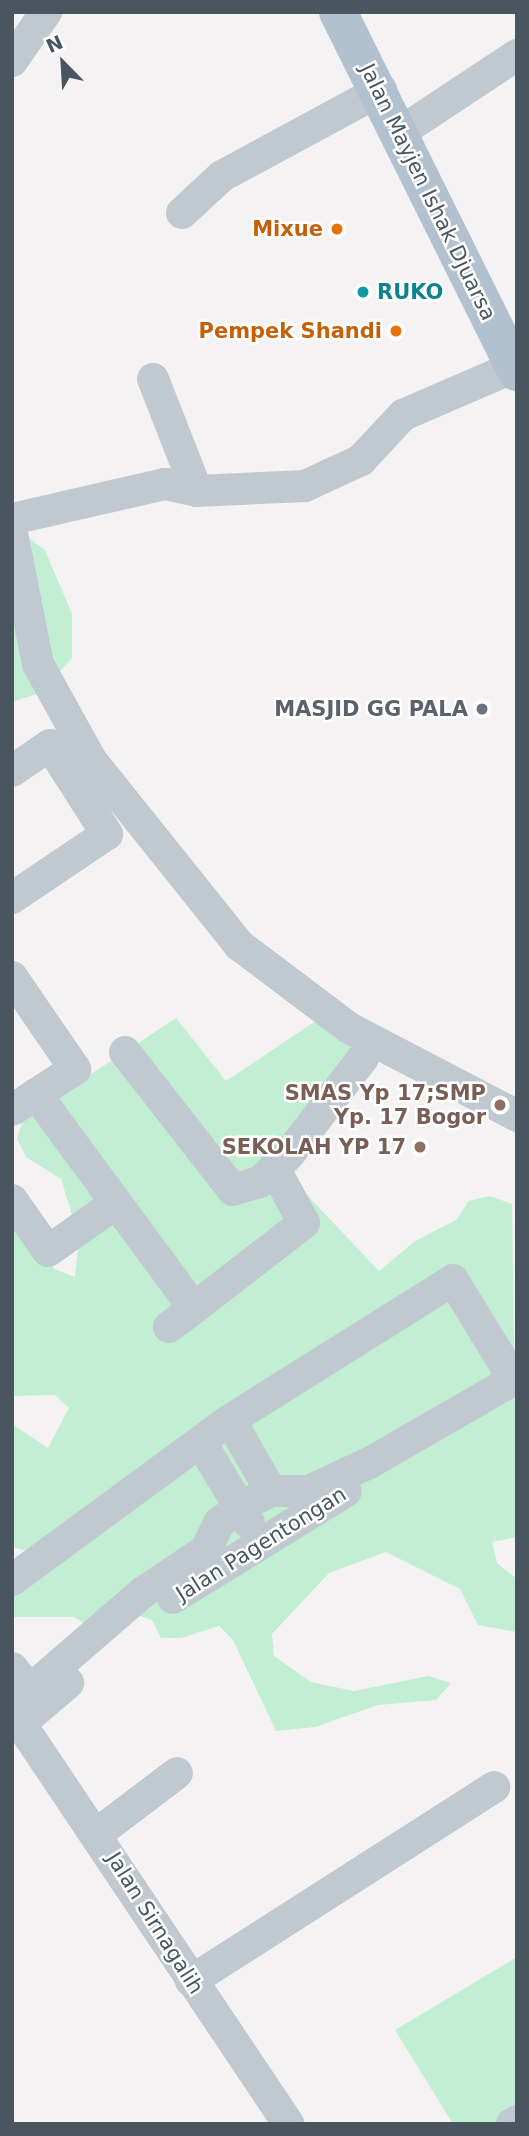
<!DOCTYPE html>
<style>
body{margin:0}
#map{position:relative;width:529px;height:2136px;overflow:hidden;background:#f4f2f2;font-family:"DejaVu Sans",sans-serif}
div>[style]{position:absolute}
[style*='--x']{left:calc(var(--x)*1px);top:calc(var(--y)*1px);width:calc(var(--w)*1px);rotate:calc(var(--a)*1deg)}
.green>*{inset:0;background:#c2efd3}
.minor>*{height:32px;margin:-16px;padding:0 16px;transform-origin:16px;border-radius:16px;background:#c0c9d0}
.major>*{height:38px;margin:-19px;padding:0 19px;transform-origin:19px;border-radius:19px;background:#b2c1cf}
.dots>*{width:19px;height:19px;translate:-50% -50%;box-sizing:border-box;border:4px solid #fff;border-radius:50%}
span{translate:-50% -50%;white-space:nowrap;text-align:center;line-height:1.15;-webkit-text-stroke:5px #fff;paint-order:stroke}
.street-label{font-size:21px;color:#49555f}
.food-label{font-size:21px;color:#c56008;font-weight:700}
.right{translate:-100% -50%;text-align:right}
.culture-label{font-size:21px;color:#0d838f;font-weight:700}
.left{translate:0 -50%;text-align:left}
.worship-label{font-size:21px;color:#5b616d;font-weight:700}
.education-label{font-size:21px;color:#785e54;font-weight:700}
.frame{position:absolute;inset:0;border:14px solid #49555f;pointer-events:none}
.north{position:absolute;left:28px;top:28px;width:70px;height:70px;-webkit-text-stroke:5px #fff;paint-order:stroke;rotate:336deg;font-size:19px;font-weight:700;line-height:28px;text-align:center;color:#49555f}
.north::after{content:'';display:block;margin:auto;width:24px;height:32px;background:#49555f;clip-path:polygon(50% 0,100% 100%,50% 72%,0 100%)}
</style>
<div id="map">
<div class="green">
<div style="clip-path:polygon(12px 526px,45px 550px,72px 614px,72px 658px,40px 693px,12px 702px)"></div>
<div style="clip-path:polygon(176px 1018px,226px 1081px,317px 1020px,383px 1054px,291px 1178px,379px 1271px,415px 1241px,456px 1220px,469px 1201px,490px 1196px,512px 1204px,517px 1537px,492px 1542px,497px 1563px,517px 1579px,517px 1632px,478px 1625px,460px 1589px,386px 1552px,329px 1573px,272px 1634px,274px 1656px,311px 1682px,354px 1691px,428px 1676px,451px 1683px,436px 1700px,378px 1705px,315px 1727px,276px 1731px,233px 1640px,219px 1626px,181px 1638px,161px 1638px,152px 1620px,134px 1614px,93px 1629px,74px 1617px,12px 1617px,12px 1593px,30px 1551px,12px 1547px,12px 1424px,48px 1448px,69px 1408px,55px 1395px,12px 1396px,12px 1191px,54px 1269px,75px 1277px,79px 1238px,61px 1179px,26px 1157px,17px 1139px,23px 1119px)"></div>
<div style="clip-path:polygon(517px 1957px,517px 2124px,453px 2124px,395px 2030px)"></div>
</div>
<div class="minor">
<div style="--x:12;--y:61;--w:60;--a:-55.2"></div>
<div style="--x:402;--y:131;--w:138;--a:-33.5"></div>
<div style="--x:182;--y:213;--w:54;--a:-42.8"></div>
<div style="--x:222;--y:176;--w:181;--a:-28.4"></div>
<div style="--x:153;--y:379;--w:120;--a:68.6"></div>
<div style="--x:12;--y:519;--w:157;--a:-12.9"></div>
<div style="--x:165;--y:484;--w:33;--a:12"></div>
<div style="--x:197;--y:491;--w:108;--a:-2.7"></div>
<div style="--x:305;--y:486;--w:62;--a:-24.9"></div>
<div style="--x:361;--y:460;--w:62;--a:-47"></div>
<div style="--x:403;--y:415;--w:121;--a:-23.4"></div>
<div style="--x:12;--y:533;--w:134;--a:78.8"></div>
<div style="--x:38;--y:664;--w:110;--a:61.1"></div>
<div style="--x:91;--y:760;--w:237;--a:51.3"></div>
<div style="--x:239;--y:945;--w:138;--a:37"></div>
<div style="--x:349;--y:1028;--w:190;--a:27.6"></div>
<div style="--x:12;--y:771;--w:46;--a:-34.4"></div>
<div style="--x:50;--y:745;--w:106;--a:57.4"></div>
<div style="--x:107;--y:834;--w:115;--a:146"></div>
<div style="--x:12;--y:977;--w:112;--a:55.6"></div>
<div style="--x:75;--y:1069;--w:75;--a:146.9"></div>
<div style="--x:125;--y:1052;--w:175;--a:52"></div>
<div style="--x:233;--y:1190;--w:28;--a:-17"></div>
<div style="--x:260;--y:1182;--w:42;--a:-44"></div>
<div style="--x:290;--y:1153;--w:120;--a:-52.5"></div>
<div style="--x:36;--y:1094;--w:266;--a:53.6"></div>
<div style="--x:194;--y:1308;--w:139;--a:-37.7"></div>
<div style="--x:304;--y:1223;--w:63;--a:-118.6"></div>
<div style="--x:12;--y:1200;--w:62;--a:54.8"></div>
<div style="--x:48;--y:1251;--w:83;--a:-35.2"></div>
<div style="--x:169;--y:1327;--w:31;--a:-37"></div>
<div style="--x:230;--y:1420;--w:82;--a:60"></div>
<div style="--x:203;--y:1446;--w:90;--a:59.1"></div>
<div style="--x:12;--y:1580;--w:270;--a:-36.3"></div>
<div style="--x:230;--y:1420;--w:263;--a:-32.1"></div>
<div style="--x:453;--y:1280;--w:103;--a:58.5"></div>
<div style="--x:507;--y:1368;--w:15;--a:86"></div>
<div style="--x:508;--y:1383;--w:158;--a:150"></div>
<div style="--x:371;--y:1462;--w:68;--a:154.9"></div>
<div style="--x:309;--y:1491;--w:38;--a:180"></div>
<div style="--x:271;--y:1491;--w:34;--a:153"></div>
<div style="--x:241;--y:1506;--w:28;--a:142"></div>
<div style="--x:219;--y:1523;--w:30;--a:116"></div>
<div style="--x:206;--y:1550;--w:77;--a:146.1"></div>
<div style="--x:142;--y:1593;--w:148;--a:139.1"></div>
<div style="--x:30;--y:1690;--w:28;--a:-129"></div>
<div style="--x:173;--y:1598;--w:203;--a:-31.7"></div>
<div style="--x:12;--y:1711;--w:497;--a:56.2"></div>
<div style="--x:21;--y:1723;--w:62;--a:-40.4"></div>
<div style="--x:98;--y:1833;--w:99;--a:-37.2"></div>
<div style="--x:191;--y:1981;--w:360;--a:-32.6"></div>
<div style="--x:512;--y:2124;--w:6;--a:-31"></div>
</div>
<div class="major">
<div style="--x:338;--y:12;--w:402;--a:63.6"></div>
</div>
<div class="dots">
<div style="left:337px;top:229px;background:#e8710a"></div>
<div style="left:363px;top:292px;background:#0f9aa8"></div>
<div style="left:396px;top:331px;background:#e8710a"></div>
<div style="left:482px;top:709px;background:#6b7280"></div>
<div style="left:500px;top:1105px;background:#8d6e63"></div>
<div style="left:420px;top:1147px;background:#8d6e63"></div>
</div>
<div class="street-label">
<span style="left:428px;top:192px;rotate:64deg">Jalan Mayjen Ishak Djuarsa</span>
<span style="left:261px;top:1544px;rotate:-32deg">Jalan Pagentongan</span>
<span style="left:155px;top:1923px;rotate:58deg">Jalan Sirnagalih</span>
</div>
<div class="food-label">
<span class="right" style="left:323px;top:229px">Mixue</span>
<span class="right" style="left:382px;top:331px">Pempek Shandi</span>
</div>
<div class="culture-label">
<span class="left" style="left:377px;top:292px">RUKO</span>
</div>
<div class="worship-label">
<span class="right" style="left:468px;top:709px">MASJID GG PALA</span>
</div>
<div class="education-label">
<span class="right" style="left:486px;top:1105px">SMAS Yp 17;SMP<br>Yp. 17 Bogor</span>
<span class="right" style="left:406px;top:1147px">SEKOLAH YP 17</span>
</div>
<div class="frame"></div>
<div class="north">N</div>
</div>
